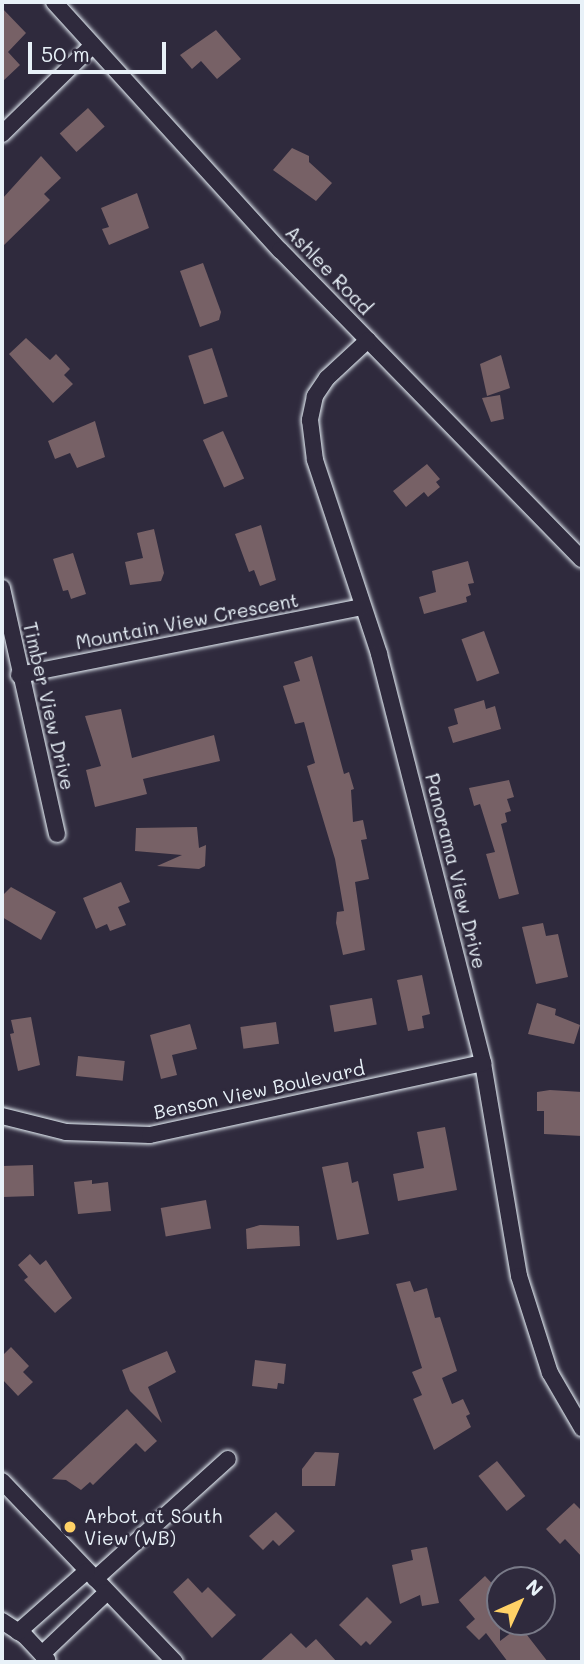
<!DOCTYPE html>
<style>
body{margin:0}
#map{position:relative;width:584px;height:1664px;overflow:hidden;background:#2f2a3d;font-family:Mali,sans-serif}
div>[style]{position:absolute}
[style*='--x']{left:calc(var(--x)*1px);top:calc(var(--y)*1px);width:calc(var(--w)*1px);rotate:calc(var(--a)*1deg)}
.building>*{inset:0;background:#776166;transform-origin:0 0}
.roads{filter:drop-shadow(0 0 2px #e8f1f8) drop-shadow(0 0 2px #e8f1f8)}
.street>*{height:16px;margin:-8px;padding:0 8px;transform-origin:8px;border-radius:8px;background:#2f2a3d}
.dots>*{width:19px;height:19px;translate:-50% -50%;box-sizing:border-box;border:4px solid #2f2a3d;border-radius:50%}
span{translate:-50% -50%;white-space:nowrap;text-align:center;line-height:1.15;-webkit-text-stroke:5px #2f2a3d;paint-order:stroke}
.street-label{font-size:19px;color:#e8f1f8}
.poi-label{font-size:19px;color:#e8f1f8}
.left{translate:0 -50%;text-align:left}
.frame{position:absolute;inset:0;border:4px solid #e8f1f8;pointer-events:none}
.north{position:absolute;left:486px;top:1566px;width:70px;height:70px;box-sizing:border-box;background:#2f2a3d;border:2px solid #797a88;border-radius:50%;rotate:45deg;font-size:19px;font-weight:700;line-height:28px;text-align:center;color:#e8f1f8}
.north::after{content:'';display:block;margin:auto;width:24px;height:32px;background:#ffd166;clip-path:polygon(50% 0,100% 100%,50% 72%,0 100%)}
.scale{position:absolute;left:28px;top:42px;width:138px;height:32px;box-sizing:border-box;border:4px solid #e8f1f8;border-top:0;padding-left:9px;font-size:21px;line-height:24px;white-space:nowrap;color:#e8f1f8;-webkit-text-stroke:5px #2f2a3d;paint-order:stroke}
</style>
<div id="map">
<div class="building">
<div style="clip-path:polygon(2px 8px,26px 33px,8px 52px,20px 65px,2px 82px)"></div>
<div style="clip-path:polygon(216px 30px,241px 59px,217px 79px,201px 61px,192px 69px,180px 55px)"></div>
<div style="left:88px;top:108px;width:25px;height:38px;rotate:48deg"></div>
<div style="clip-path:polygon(292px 148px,309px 156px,309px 162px,332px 183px,316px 201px,273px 170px)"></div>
<div style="clip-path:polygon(41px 156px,61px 178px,44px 194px,50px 200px,2px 247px,2px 199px)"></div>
<div style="clip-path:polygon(137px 193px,149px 228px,109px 245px,102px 229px,109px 227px,101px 208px)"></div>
<div style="clip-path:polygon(203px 263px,221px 312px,219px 320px,200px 327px,180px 271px)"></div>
<div style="clip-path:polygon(26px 338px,50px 360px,56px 354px,70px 369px,64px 375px,73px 384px,53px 403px,9px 354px)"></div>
<div style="left:212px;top:348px;width:51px;height:25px;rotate:72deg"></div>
<div style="clip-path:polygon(501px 355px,510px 388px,487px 396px,480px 364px)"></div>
<div style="clip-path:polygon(500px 395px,504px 419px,491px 422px,482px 398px)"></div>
<div style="clip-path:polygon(95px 421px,105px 457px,77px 468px,70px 453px,55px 459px,48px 441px)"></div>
<div style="left:223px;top:431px;width:52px;height:22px;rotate:66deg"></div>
<div style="clip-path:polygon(427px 464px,440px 479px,436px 482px,440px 487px,428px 497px,424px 492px,406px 507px,393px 491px)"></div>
<div style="clip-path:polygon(261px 525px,276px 580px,260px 586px,254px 570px,249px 572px,235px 534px)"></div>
<div style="clip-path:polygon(154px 529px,164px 573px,161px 581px,130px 585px,125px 562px,143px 558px,137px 533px)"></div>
<div style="clip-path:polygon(73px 553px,86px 594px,71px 599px,68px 590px,63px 591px,53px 559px)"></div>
<div style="clip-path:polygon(468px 561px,474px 583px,468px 584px,471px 595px,466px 597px,467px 602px,424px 614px,419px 597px,436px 592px,432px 571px)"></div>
<div style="left:484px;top:631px;width:45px;height:24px;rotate:70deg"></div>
<div style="clip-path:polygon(312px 656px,344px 774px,349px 772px,354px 789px,351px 790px,353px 822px,363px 820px,367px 839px,361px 840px,369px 879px,355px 882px,365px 950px,343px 955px,336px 923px,337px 912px,344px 911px,335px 859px,307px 766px,315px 763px,304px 722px,295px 724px,283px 686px,300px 681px,294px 662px)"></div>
<div style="clip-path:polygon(484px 700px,486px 709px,495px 706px,501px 729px,453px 743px,448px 727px,458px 724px,454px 709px)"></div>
<div style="clip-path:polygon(121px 709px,132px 758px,214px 735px,220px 761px,143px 779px,147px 794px,95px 807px,86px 770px,101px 766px,85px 716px)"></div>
<div style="clip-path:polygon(509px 780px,514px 797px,507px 799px,511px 811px,505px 813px,507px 822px,501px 824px,519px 894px,499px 899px,486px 854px,495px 852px,480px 804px,474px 806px,469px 788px)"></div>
<div style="clip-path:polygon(197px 827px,199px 848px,206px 845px,205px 866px,199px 869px,157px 866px,182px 855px,135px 851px,136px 828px)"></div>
<div style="clip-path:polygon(121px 882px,130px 902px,118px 907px,126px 925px,110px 931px,107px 924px,96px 929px,83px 898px)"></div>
<div style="clip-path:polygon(11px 887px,56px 912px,41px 940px,2px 917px,2px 896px)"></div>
<div style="clip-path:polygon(543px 923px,546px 936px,558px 934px,568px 977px,536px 984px,522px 927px)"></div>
<div style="clip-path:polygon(422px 975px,430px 1014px,422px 1016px,424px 1028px,408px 1031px,397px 980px)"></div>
<div style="left:372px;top:998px;width:27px;height:43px;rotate:80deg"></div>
<div style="clip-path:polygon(537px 1003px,556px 1009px,555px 1015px,580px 1025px,574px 1044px,528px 1034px)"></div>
<div style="clip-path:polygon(31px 1017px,40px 1065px,18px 1071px,10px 1034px,14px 1033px,11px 1020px)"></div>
<div style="left:276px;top:1022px;width:22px;height:36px;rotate:82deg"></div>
<div style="clip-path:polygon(190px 1024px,197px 1049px,172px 1055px,177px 1075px,161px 1079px,150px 1035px)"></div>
<div style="left:78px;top:1056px;width:47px;height:20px;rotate:6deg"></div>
<div style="clip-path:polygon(550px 1090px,582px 1092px,582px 1136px,544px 1134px,544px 1111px,537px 1111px,537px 1092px)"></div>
<div style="clip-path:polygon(445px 1127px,457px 1190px,398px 1201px,393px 1174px,424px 1168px,417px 1132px)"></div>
<div style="clip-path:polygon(348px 1162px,352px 1183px,358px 1181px,369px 1234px,337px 1240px,322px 1167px)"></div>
<div style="left:33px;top:1165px;width:31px;height:31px;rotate:88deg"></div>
<div style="clip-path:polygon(92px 1180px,92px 1184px,108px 1182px,111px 1211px,78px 1214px,74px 1182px)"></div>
<div style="left:206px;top:1200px;width:29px;height:46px;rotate:80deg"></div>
<div style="clip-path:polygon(260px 1225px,299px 1226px,300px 1246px,247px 1249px,246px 1229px)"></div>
<div style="clip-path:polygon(30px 1254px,40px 1265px,46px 1260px,72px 1298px,55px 1313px,24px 1280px,28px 1277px,18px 1265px)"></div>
<div style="clip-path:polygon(410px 1281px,414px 1292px,427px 1288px,435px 1318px,440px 1317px,457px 1371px,442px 1378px,452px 1404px,463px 1399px,470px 1414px,466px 1416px,471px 1427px,434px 1450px,413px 1399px,422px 1395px,412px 1372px,422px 1368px,396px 1284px)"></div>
<div style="clip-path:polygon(11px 1347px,29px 1366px,23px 1372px,33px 1382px,18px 1396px,2px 1379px,2px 1356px)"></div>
<div style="clip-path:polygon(167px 1351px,176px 1372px,148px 1387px,162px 1423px,130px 1391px,122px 1370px)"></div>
<div style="clip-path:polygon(255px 1360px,286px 1364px,284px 1384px,278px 1383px,277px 1389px,252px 1386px)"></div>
<div style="clip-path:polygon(127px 1409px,157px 1441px,145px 1452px,136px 1443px,93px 1485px,90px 1482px,81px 1490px,66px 1480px,52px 1479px)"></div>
<div style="clip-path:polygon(315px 1452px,339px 1453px,335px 1486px,302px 1486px,302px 1469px)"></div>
<div style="left:497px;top:1461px;width:45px;height:24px;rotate:51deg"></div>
<div style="clip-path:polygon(574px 1503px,582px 1511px,582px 1557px,565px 1539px,560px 1544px,546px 1529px)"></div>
<div style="clip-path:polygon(276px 1512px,295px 1531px,279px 1546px,273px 1540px,263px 1550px,249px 1536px)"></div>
<div style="clip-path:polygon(427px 1547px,439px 1603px,422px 1606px,420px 1595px,400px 1604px,392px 1565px,413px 1560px,411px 1550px)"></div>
<div style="clip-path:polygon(485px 1576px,500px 1592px,500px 1641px,520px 1626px,548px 1662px,508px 1662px,486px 1633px,479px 1640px,466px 1627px,475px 1619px,459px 1600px)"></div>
<div style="clip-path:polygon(188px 1578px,202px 1593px,208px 1587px,236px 1615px,212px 1638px,173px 1592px)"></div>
<div style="clip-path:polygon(367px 1597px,392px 1622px,370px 1645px,366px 1641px,361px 1646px,339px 1625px)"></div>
<div style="clip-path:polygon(291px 1633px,306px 1648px,316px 1639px,337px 1662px,259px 1662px)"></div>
</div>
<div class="roads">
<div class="street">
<div style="--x:54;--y:2;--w:336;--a:47.7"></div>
<div style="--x:280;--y:250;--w:432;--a:45.7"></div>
<div style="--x:2;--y:134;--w:126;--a:-44.4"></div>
<div style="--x:368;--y:340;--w:56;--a:137.2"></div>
<div style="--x:327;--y:378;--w:22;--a:124"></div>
<div style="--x:315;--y:396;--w:25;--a:102"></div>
<div style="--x:310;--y:420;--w:40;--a:82.9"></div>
<div style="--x:315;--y:460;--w:204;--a:71.7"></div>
<div style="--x:379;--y:654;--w:422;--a:75.7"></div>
<div style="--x:483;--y:1063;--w:216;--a:80.4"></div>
<div style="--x:519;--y:1276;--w:102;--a:72.3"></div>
<div style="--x:550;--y:1373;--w:64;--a:59.8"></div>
<div style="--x:2;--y:588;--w:252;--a:77.4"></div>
<div style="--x:19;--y:675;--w:350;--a:-11.2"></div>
<div style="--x:2;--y:1116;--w:66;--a:14"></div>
<div style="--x:66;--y:1132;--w:84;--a:2"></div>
<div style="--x:150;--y:1135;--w:341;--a:-12.2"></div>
<div style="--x:2;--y:1481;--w:250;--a:46.3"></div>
<div style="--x:95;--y:1579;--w:179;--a:-42.1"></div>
<div style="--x:2;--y:1621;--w:27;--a:33"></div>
<div style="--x:25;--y:1636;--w:33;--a:47"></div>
<div style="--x:18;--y:1632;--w:92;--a:-41.5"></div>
<div style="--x:42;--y:1654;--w:90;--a:-43.6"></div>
</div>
</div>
<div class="dots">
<div style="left:70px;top:1527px;background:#ffd166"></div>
</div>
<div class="street-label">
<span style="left:329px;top:270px;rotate:46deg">Ashlee Road</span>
<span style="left:187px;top:621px;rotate:-11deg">Mountain View Crescent</span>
<span style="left:49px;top:706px;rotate:77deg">Timber View Drive</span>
<span style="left:456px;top:871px;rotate:76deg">Panorama View Drive</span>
<span style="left:259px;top:1090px;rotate:-12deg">Benson View Boulevard</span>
</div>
<div class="poi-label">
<span class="left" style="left:84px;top:1527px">Arbot at South<br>View (WB)</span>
</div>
<div class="frame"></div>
<div class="north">N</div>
<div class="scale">50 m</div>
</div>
